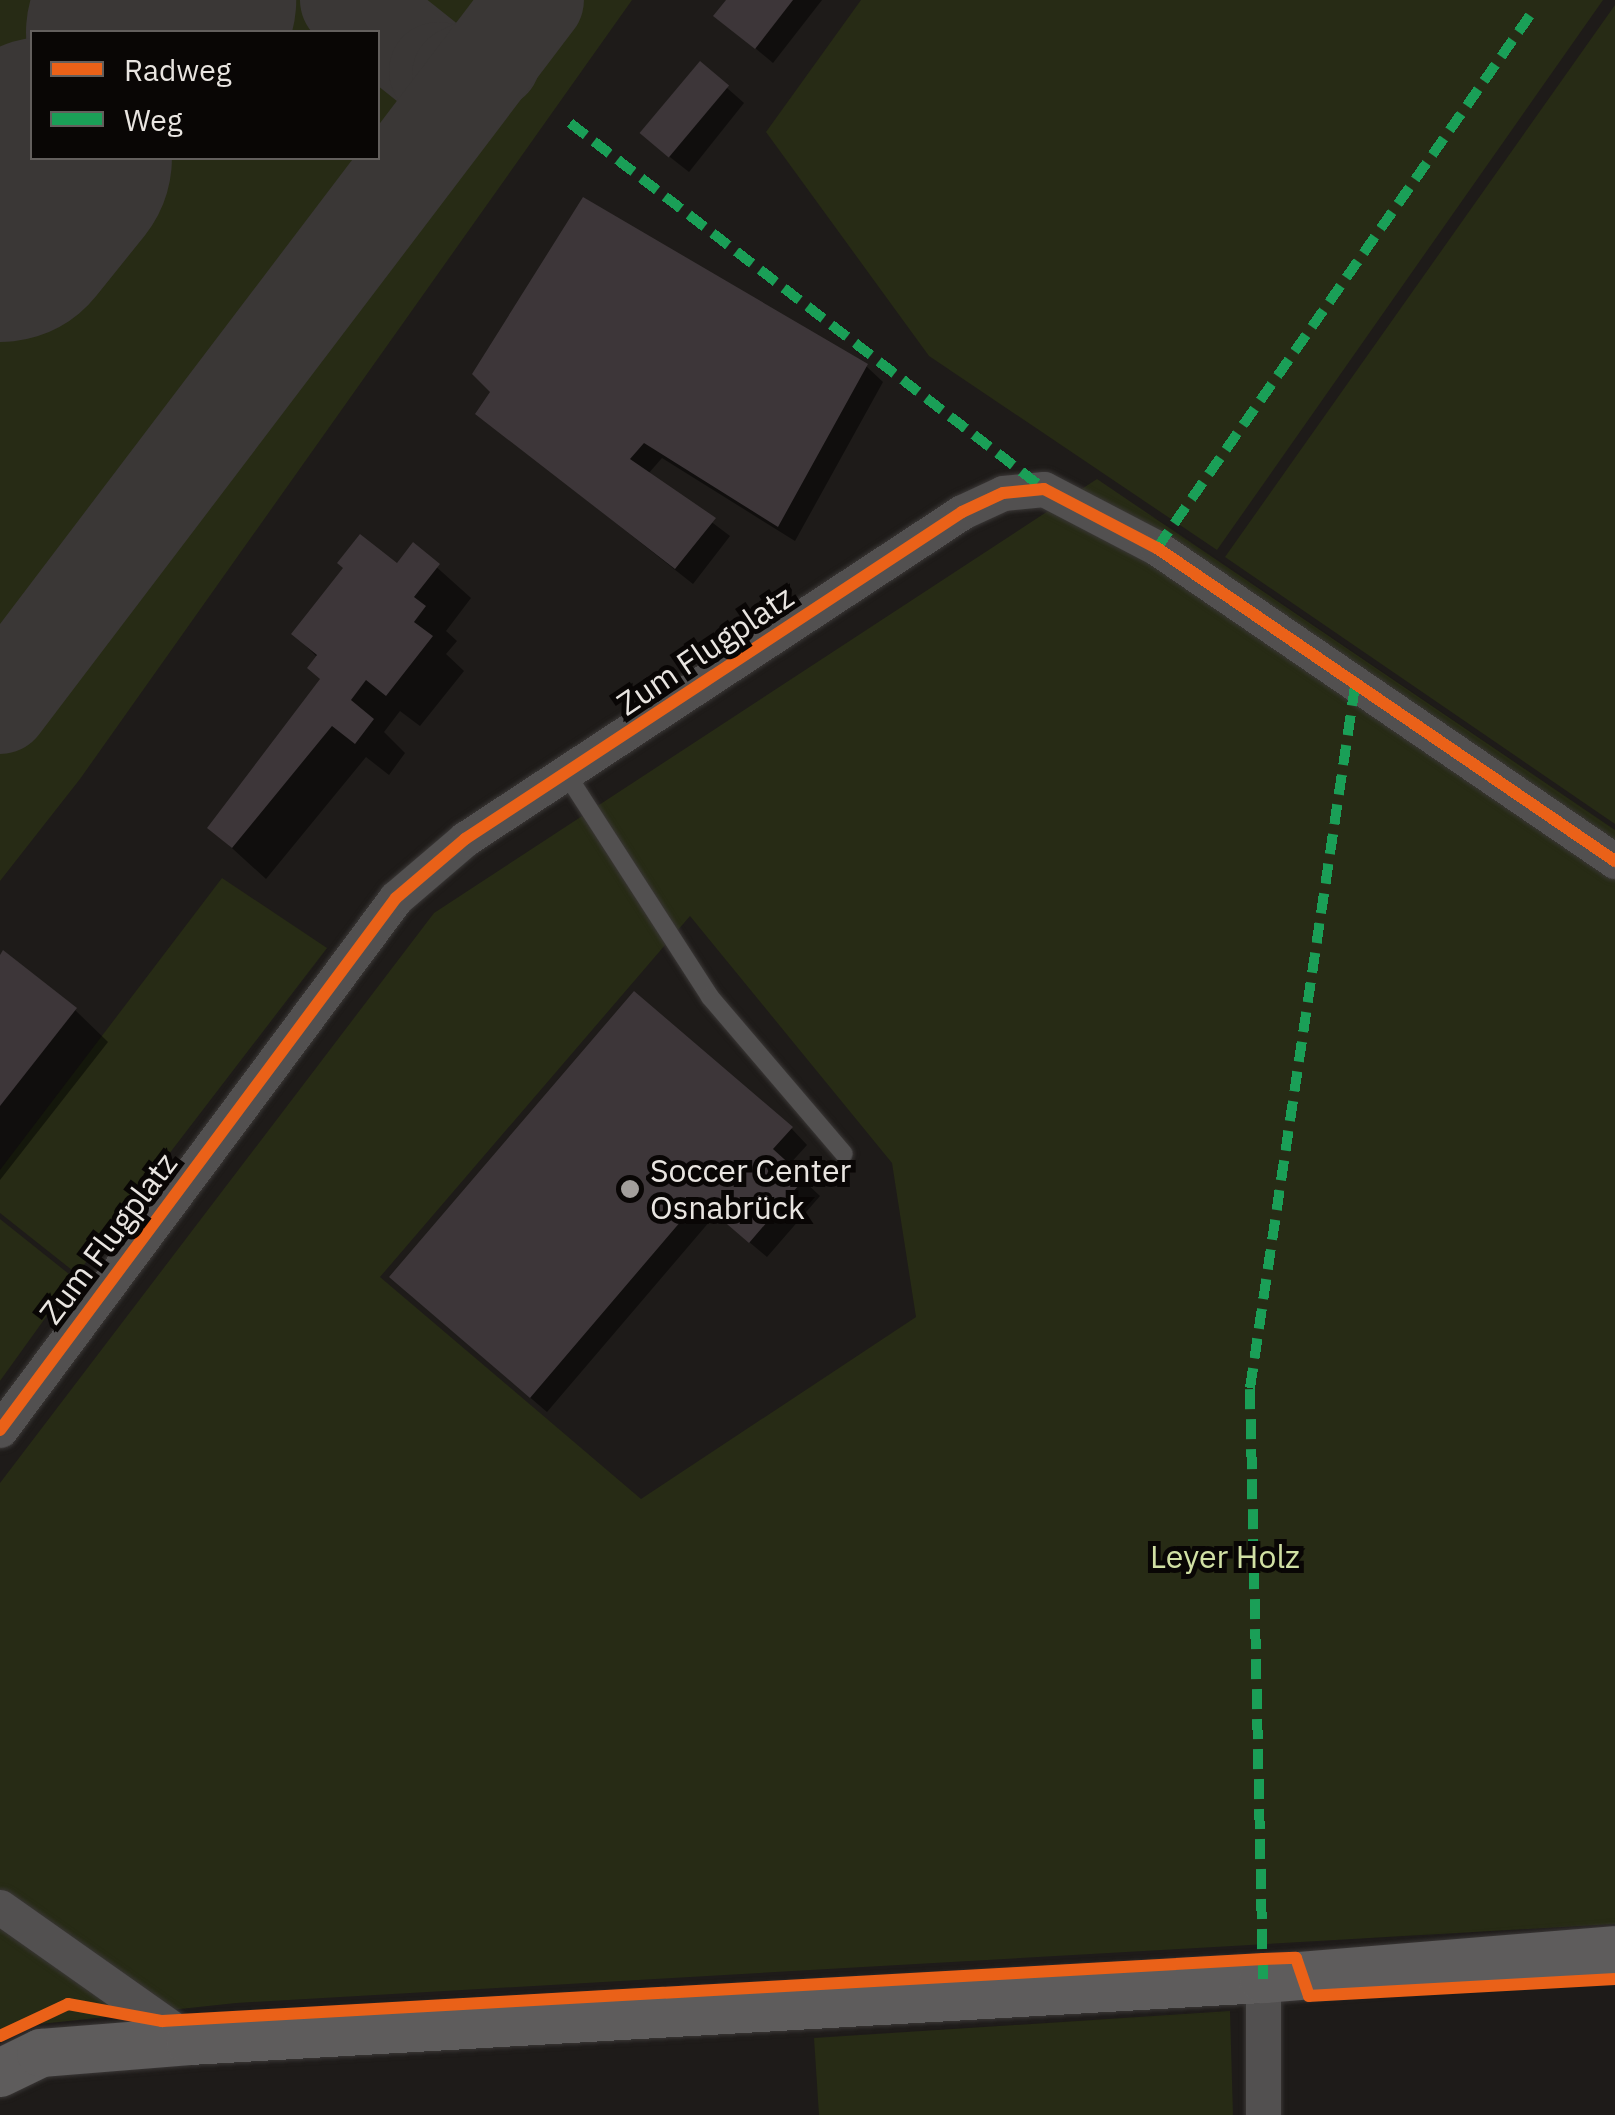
<!DOCTYPE html>
<meta charset="utf-8">
<style>
body{margin:0}
#map{position:relative;width:1615px;height:2115px;overflow:hidden;background:#1e1b19;font-family:"IBM Plex Sans",sans-serif}
div>[style]{position:absolute}
[style*='--x']{left:calc(var(--x)*1px);top:calc(var(--y)*1px);width:calc(var(--w)*1px);rotate:calc(var(--a)*1deg)}
.green>*{inset:0;background:#272b15}
.shadow>*{inset:0;background:#0007}
.taxiway>*{height:98px;margin:-49px;padding:0 49px;transform-origin:49px;border-radius:49px;background:#3a3736}
.runway>*{height:245px;margin:-122.5px;padding:0 122.5px;transform-origin:122.5px;border-radius:122.5px;background:#3a3736}
.building>*{inset:0;background:#3d3639;transform-origin:0 0}
.roads{filter:drop-shadow(0 0 2px #3a3736) drop-shadow(0 0 2px #3a3736)}
.lane>*{height:18px;margin:-9px;padding:0 9px;transform-origin:9px;border-radius:9px;background:#525050}
.street>*{height:35px;margin:-17.5px;padding:0 17.5px;transform-origin:17.5px;border-radius:17.5px;background:#525050}
.secondary>*{height:48px;margin:-24px;padding:0 24px;transform-origin:24px;border-radius:24px;background:#5e5c5c}
.quiet>*{height:10px;margin-top:-5px;transform-origin:0;background:repeating-linear-gradient(90deg,#1a9f57 0 20px,transparent 0 30px)}
.cycleway>*{height:12px;margin:-6px;padding:0 6px;transform-origin:6px;border-radius:6px;background:#ea6118}
.dots>*{width:28px;height:28px;translate:-50% -50%;box-sizing:border-box;border:5px solid #090605;border-radius:50%}
span{translate:-50% -50%;white-space:nowrap;text-align:center;line-height:1.15;-webkit-text-stroke:10px #090605;paint-order:stroke}
.street-label{font-size:32px;color:#e9e5e1}
.poi-label{font-size:32px;color:#e9e5e1}
.left{translate:0 -50%;text-align:left}
.park-label{font-size:32px;color:#d1e0a4}
.legend{position:absolute;left:30px;top:30px;width:350px;height:130px;box-sizing:border-box;background:#090605;border:2px solid #635f5d;margin:0;padding:12px 18px;list-style:none;font-size:30px;color:#e9e5e1}
.legend li{display:flex;align-items:center;gap:20px;height:50px}
.legend b{width:50px;border:2px solid #635f5d}
</style>
<div id="map">
<div class="green">
<div style="clip-path:polygon(0 0,106px 0,81px 32px,32px 32px,32px 93px,0 134px)"></div>
<div style="clip-path:polygon(242px 0,314px 0,355px 32px,216px 32px)"></div>
<div style="clip-path:polygon(379px 0,512px 0,481px 43px,469px 46px,445px 30px,436px 42px)"></div>
<div style="clip-path:polygon(565px 0,632px 0,80px 779px,0 881px,0 739px,486px 112px)"></div>
<div style="clip-path:polygon(861px 0,1603px 0,1217px 550px,929px 356px,766px 132px)"></div>
<div style="clip-path:polygon(1615px 5px,1615px 824px,1225px 557px)"></div>
<div style="clip-path:polygon(378px 51px,401px 75px,407px 94px,408px 134px,399px 154px,0 674px,0 305px,117px 158px,378px 158px)"></div>
<div style="clip-path:polygon(evenodd,1097px 479px,1615px 830px,1615px 1924px,236px 2003px,22px 2026px,0 2037px,0 1483px,434px 913px,1097px 479px,690px 916px,892px 1163px,916px 1317px,641px 1499px,380px 1277px,690px 916px)"></div>
<div style="clip-path:polygon(222px 878px,327px 948px,77px 1274px,0 1213px,0 1170px)"></div>
<div style="clip-path:polygon(0 1219px,74px 1278px,0 1381px)"></div>
<div style="clip-path:polygon(1230px 2011px,1233px 2115px,819px 2115px,814px 2038px)"></div>
</div>
<div class="shadow">
<div style="clip-path:polygon(729px 0,822px 0,773px 63px,717px 16px)"></div>
<div style="clip-path:polygon(700px 64px,744px 103px,689px 172px,661px 150px)"></div>
<div style="clip-path:polygon(866px 366px,883px 382px,795px 541px,662px 458px,648px 474px,730px 536px,693px 584px,478px 414px)"></div>
<div style="clip-path:polygon(413px 546px,471px 598px,446px 631px,457px 641px,446px 654px,464px 671px,420px 726px,400px 711px,384px 732px,405px 753px,389px 775px,366px 757px,266px 879px,210px 828px,322px 680px,318px 658px,294px 634px,397px 567px)"></div>
<div style="clip-path:polygon(0 959px,75px 1010px,108px 1042px,0 1180px)"></div>
<div style="clip-path:polygon(791px 1128px,807px 1145px,788px 1166px,820px 1196px,767px 1257px,716px 1214px,547px 1412px,408px 1293px)"></div>
</div>
<div class="taxiway">
<div style="--x:349;--y:0;--w:114;--a:38.6"></div>
<div style="--x:438;--y:71;--w:23;--a:10"></div>
<div style="--x:461;--y:75;--w:34;--a:-26"></div>
<div style="--x:0;--y:705;--w:885;--a:-52.81"></div>
</div>
<div class="runway">
<div style="--x:148;--y:32;--w:41;--a:-52"></div>
<div style="--x:0;--y:219;--w:78;--a:-51.2"></div>
</div>
<div class="building">
<div style="clip-path:polygon(726px 0,793px 0,755px 49px,713px 16px)"></div>
<div style="left:700px;top:61px;width:38px;height:94px;rotate:40deg"></div>
<div style="clip-path:polygon(583px 197px,868px 364px,778px 527px,644px 443px,630px 459px,716px 518px,675px 569px,475px 414px,490px 392px,472px 374px)"></div>
<div style="clip-path:polygon(360px 534px,397px 563px,413px 542px,440px 564px,414px 597px,426px 606px,414px 622px,433px 636px,386px 696px,366px 680px,351px 700px,374px 719px,355px 744px,332px 726px,232px 848px,207px 828px,320px 679px,307px 668px,317px 655px,291px 634px,343px 568px,337px 563px)"></div>
<div style="clip-path:polygon(3px 950px,77px 1008px,0 1106px,0 955px)"></div>
<div style="clip-path:polygon(634px 991px,793px 1127px,773px 1149px,805px 1178px,749px 1243px,699px 1200px,530px 1398px,389px 1277px)"></div>
</div>
<div class="roads">
<div class="lane">
<div style="--x:567;--y:775;--w:264;--a:57.2"></div>
<div style="--x:710;--y:997;--w:206;--a:49.5"></div>
</div>
<div class="street">
<div style="--x:0;--y:1430;--w:663;--a:-53.34"></div>
<div style="--x:396;--y:898;--w:91;--a:-40.5"></div>
<div style="--x:465;--y:839;--w:595;--a:-33.34"></div>
<div style="--x:962;--y:512;--w:45;--a:-24.9"></div>
<div style="--x:1003;--y:493;--w:41;--a:-5.6"></div>
<div style="--x:1044;--y:489;--w:127;--a:27.6"></div>
<div style="--x:1157;--y:548;--w:555;--a:34.35"></div>
<div style="--x:0;--y:1907;--w:232;--a:35.2"></div>
<div style="--x:1263;--y:1979;--w:136;--a:90"></div>
</div>
<div class="secondary">
<div style="--x:0;--y:2073;--w:46;--a:-26"></div>
<div style="--x:41;--y:2053;--w:149;--a:-4.6"></div>
<div style="--x:190;--y:2041;--w:1075;--a:-3.31"></div>
<div style="--x:1263;--y:1979;--w:353;--a:-4.7"></div>
</div>
</div>
<div class="quiet">
<div style="--x:570;--y:123;--w:599;--a:37.67"></div>
<div style="--x:1157;--y:548;--w:656;--a:-55"></div>
<div style="--x:1263;--y:1979;--w:591;--a:-91.26"></div>
<div style="--x:1250;--y:1388;--w:710;--a:-81.49"></div>
</div>
<div class="cycleway">
<div style="--x:0;--y:1430;--w:663;--a:-53.34"></div>
<div style="--x:396;--y:898;--w:91;--a:-40.5"></div>
<div style="--x:465;--y:839;--w:595;--a:-33.34"></div>
<div style="--x:962;--y:512;--w:45;--a:-24.9"></div>
<div style="--x:1003;--y:493;--w:41;--a:-5.6"></div>
<div style="--x:1044;--y:489;--w:127;--a:27.6"></div>
<div style="--x:1157;--y:548;--w:555;--a:34.35"></div>
<div style="--x:0;--y:2036;--w:75;--a:-25.2"></div>
<div style="--x:68;--y:2004;--w:96;--a:10.3"></div>
<div style="--x:162;--y:2021;--w:1103;--a:-3.22"></div>
<div style="--x:1263;--y:1959;--w:33;--a:-2"></div>
<div style="--x:1296;--y:1958;--w:40;--a:71.1"></div>
<div style="--x:1309;--y:1996;--w:306;--a:-3.2"></div>
</div>
<div class="dots">
<div style="left:630px;top:1189px;background:#a29e9b"></div>
</div>
<div class="street-label">
<span style="left:705px;top:650px;rotate:-34deg">Zum Flugplatz</span>
<span style="left:108px;top:1238px;rotate:-53deg">Zum Flugplatz</span>
</div>
<div class="poi-label">
<span class="left" style="left:650px;top:1189px">Soccer Center<br>Osnabrück</span>
</div>
<div class="park-label">
<span style="left:1225px;top:1556px">Leyer Holz</span>
</div>
<ul class="legend">
<li><b style="height:12px;background:#ea6118"></b>Radweg</li>
<li><b style="height:12px;background:#1a9f57"></b>Weg</li>
</ul>
</div>
